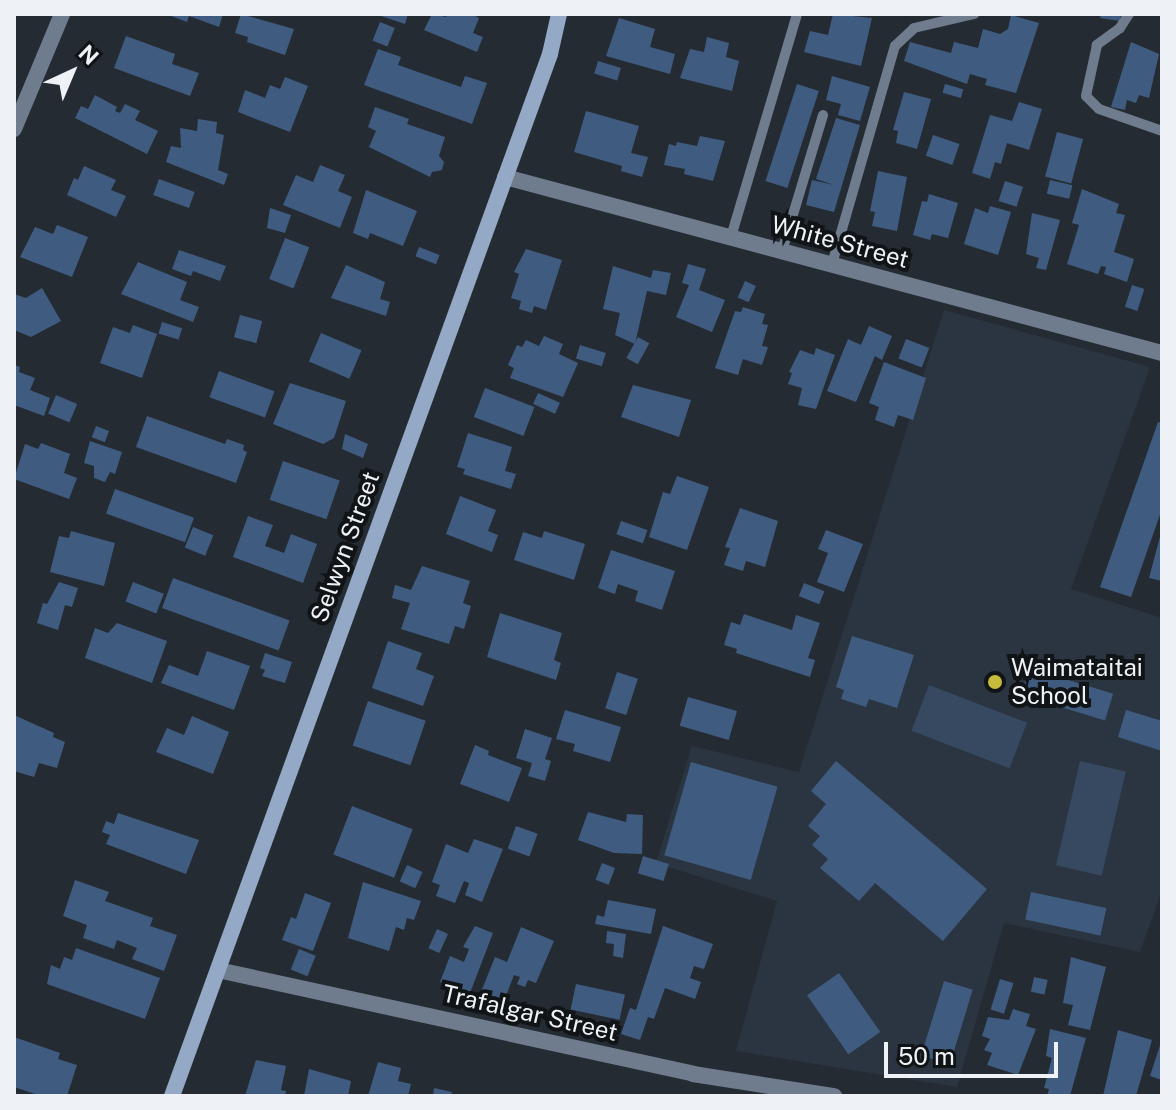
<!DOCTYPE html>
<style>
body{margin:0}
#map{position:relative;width:1176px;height:1110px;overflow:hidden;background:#252b33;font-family:"Public Sans",sans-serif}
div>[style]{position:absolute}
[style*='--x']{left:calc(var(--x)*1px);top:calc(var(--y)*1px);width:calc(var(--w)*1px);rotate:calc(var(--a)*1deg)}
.built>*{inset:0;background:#2b3541}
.green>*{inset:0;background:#364960;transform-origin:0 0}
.building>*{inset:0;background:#3f5c80;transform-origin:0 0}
.lane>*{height:10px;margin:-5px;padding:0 5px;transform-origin:5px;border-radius:5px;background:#6e7c8d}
.street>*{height:16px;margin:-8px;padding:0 8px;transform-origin:8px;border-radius:8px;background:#6e7c8d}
.secondary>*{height:16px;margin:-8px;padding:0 8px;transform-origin:8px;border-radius:8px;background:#94a9c5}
.dots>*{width:22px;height:22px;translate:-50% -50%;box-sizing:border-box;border:4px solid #111417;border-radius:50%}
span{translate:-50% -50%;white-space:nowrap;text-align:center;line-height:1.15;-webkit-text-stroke:8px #111417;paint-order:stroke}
.street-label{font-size:24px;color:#eef2f7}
.poi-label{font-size:24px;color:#eef2f7}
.left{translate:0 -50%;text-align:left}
.frame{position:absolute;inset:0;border:16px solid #eef2f7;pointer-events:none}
.north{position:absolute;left:32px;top:32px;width:80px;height:80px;-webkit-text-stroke:6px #111417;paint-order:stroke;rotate:44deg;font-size:22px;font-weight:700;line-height:32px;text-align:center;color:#eef2f7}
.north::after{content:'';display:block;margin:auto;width:28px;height:36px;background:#eef2f7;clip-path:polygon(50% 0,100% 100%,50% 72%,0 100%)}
.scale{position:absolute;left:884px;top:1042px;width:174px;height:36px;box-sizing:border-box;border:4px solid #eef2f7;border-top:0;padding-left:10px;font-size:24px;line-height:28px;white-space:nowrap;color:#eef2f7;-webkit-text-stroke:6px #111417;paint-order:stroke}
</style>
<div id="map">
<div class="built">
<div style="clip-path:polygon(944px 310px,1150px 367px,1071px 589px,1162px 618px,1162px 890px,1140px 952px,1004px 923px,957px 1087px,736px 1051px,777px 901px,656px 863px,692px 746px,799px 772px)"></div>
</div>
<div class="green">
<div style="left:929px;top:685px;width:105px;height:49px;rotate:21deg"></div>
<div style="left:1080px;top:761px;width:47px;height:107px;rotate:13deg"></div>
</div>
<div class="building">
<div style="clip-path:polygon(166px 14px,223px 14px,219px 27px,189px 16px,187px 22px)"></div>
<div style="clip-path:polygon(241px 14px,294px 29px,285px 55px,247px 42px,248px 37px,235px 33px)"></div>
<div style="clip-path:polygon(375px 14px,408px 14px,405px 24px)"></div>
<div style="clip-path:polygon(432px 14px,446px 17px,447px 14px,471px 14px,479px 18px,473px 33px,483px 37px,477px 52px,424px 30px)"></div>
<div style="clip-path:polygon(833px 14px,872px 18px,861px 66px,804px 52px,810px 31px,828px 35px)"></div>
<div style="clip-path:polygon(1101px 14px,1121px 14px,1120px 21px,1100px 18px)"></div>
<div style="clip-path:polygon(1011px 15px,1039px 23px,1016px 93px,985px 85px,987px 79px,970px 74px,967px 84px,904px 61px,910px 42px,951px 53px,954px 42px,978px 48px,983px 29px,1000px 34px,1008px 29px)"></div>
<div style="clip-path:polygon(619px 18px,655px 29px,650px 47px,675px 54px,670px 74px,606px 56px)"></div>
<div style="left:380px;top:22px;width:16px;height:20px;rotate:22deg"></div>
<div style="clip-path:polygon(126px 36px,175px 54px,172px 64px,199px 73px,190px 96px,114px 68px)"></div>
<div style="clip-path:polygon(707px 37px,729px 43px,726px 57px,739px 61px,732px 91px,680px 78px,690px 49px,704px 52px)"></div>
<div style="clip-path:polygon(1131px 42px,1159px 54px,1149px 98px,1139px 95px,1136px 103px,1127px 100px,1125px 110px,1111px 107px)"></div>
<div style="clip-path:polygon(378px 49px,401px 57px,398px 65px,461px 87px,465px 76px,487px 83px,472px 124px,364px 85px)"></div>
<div style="left:598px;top:61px;width:24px;height:13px;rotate:17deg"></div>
<div style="clip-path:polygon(832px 76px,870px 87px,860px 121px,838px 115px,841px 104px,826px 100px)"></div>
<div style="clip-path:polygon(285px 77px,308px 86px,290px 132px,238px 112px,245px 90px,265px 98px,270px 85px,280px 89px)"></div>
<div style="left:797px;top:84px;width:23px;height:102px;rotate:18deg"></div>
<div style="left:945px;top:84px;width:19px;height:9px;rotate:16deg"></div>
<div style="clip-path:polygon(904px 92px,931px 99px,917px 149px,896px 143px,898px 131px,893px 130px)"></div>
<div style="clip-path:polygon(95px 95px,117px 107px,115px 111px,120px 113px,125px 104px,140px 111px,135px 120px,158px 131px,147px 154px,75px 118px,81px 106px,88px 109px)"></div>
<div style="clip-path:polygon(1019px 102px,1042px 109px,1029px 150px,1007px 143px,1001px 164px,995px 162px,990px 179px,972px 173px,990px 115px,1012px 121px)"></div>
<div style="clip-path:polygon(375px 107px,409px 119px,407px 124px,445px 137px,439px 156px,444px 162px,442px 170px,432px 172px,430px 177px,369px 147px,376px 131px,368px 127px)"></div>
<div style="clip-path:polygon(586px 111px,639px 126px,631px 153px,648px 157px,642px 177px,621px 171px,622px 166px,574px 152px)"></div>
<div style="clip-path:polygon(836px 118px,860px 125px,834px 212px,806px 205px,812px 180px,834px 185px,816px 179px)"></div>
<div style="clip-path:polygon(198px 119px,217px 122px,216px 133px,224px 135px,218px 170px,228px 174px,224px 185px,166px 162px,171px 146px,181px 148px,180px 128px,197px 131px)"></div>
<div style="left:1057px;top:132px;width:27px;height:46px;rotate:15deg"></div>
<div style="left:933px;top:135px;width:28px;height:22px;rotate:19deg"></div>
<div style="clip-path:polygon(700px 136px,725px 141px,713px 181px,684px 174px,685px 169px,664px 165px,669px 144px,676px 146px,677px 142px,697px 146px)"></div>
<div style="clip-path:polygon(320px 165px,345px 175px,338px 191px,352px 197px,340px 228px,283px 205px,296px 175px,313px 182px)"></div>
<div style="clip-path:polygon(84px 166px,116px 180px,111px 190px,126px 196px,116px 217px,67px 195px,74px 178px,78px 180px)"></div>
<div style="clip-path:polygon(878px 171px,907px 177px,897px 231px,872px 226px,875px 212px,870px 211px)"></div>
<div style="left:159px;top:179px;width:38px;height:17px;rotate:20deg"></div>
<div style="left:1050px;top:180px;width:23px;height:14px;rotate:13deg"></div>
<div style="left:1005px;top:181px;width:19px;height:21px;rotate:18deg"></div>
<div style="clip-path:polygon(1082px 189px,1119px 204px,1116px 213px,1125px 215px,1114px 252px,1134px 259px,1127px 282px,1104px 274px,1106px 267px,1101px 266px,1098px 274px,1067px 264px,1079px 225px,1072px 223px)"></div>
<div style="clip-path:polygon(366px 190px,417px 211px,403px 246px,370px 233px,368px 239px,353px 233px)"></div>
<div style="clip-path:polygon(929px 194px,958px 203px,948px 238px,932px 234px,930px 240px,913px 235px,922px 201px,927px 202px)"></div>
<div style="clip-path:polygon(990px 206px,1011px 212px,998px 255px,964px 244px,975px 208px,988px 213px)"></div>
<div style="clip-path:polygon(270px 208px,291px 215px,285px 233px,267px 228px)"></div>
<div style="clip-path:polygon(1032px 213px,1060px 220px,1046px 270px,1036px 268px,1039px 258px,1026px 254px)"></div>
<div style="clip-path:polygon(57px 225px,88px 237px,72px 277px,20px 257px,35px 227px,53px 234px)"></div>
<div style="left:285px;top:238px;width:26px;height:44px;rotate:21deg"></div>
<div style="left:419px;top:247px;width:22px;height:10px;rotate:21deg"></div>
<div style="clip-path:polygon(526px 249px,562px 260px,546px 310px,534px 306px,532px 313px,519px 309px,521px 301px,511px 298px,519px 274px,514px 272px)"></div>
<div style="clip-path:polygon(179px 250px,226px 266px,220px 281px,193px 271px,191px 276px,172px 269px)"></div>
<div style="clip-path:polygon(138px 262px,187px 282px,180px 300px,199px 307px,193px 322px,121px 294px)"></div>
<div style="clip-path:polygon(688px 264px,706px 269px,699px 290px,725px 300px,712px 332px,676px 317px,689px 285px,682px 283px)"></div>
<div style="clip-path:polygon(346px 265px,385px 282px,380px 299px,390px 302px,386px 316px,331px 298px)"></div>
<div style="clip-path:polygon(613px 266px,651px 278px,653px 270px,671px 273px,666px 295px,647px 291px,635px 344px,615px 335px,620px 313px,603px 309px)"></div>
<div style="left:745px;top:281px;width:12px;height:18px;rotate:24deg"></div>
<div style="left:1132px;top:285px;width:13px;height:23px;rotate:18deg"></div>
<div style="clip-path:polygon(42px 288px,61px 321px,31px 337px,14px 330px,14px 294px,26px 298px)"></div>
<div style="clip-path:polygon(743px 307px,765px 314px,762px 324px,768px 325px,762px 346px,768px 347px,762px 365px,743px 359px,738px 375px,715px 368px,735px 311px,741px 312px)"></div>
<div style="left:240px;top:315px;width:23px;height:23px;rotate:15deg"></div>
<div style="left:162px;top:322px;width:21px;height:12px;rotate:17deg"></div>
<div style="clip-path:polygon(133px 325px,157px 334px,142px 378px,100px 363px,113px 327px,130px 333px)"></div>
<div style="clip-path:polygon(869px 326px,892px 336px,882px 360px,875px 356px,856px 402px,827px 391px,848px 339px,861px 345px)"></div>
<div style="left:321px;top:333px;width:44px;height:31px;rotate:23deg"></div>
<div style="clip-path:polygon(544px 336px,563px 344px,559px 354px,578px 363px,563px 397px,510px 378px,514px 368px,508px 365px,517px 345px,522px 347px,526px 340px,539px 346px)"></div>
<div style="left:638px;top:337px;width:13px;height:24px;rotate:29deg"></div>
<div style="left:906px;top:339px;width:25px;height:21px;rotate:21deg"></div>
<div style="left:580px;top:345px;width:27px;height:14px;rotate:17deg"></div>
<div style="clip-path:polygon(816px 348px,835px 355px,816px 409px,798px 405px,802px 388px,788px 384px,792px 373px,789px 372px,800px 350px,814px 355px)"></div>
<div style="clip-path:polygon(884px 362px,926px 378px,913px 420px,898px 415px,894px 427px,875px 420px,879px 407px,869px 403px)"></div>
<div style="clip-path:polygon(14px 365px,20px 367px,19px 372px,35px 378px,30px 390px,50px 398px,44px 416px,14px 405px)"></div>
<div style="left:219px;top:371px;width:59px;height:28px;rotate:20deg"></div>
<div style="clip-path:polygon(290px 383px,346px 401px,334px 438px,323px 444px,273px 424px)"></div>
<div style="clip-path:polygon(633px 385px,691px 400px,679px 437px,621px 417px)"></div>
<div style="left:485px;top:388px;width:53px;height:31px;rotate:21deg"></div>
<div style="left:538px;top:393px;width:24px;height:12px;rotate:24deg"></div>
<div style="left:56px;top:395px;width:23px;height:20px;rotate:23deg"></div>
<div style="clip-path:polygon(147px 416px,225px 444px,227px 439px,244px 445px,243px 450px,247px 452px,236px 483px,136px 447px)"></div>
<div style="clip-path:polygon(1158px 422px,1162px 423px,1162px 509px,1131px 597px,1100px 587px)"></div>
<div style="left:96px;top:426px;width:14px;height:12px;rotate:21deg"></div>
<div style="clip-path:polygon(468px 433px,512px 447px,505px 471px,516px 474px,511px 489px,463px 474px,465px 469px,457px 467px)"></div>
<div style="clip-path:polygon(345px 434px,368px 444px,363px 458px,342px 449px)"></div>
<div style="clip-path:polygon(90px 441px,122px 452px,115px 474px,110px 472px,105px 482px,94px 478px,94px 466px,84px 463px)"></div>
<div style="clip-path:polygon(41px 443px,70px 454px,64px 473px,77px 478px,69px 499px,14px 479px,25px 444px,38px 449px)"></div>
<div style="left:283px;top:461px;width:60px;height:41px;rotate:19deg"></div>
<div style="clip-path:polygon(677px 476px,709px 487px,687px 550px,649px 537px,663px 492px,670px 494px)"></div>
<div style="left:115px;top:489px;width:84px;height:26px;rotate:20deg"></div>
<div style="clip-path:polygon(460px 496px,496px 510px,488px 531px,498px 535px,492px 552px,446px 534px)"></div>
<div style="clip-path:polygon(740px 508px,778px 521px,765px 567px,746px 561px,743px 571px,724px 565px,730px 548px,725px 547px)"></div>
<div style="clip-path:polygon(248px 516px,273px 525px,265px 546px,284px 553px,291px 534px,317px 544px,303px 583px,233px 557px)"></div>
<div style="left:621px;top:521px;width:28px;height:14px;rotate:19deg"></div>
<div style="left:193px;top:527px;width:22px;height:22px;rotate:22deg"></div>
<div style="clip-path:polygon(826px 530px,863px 544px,844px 592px,817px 582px,828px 553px,818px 549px)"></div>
<div style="clip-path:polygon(71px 531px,115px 543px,104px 586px,50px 572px,59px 536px,69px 538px)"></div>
<div style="clip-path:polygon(544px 531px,585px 544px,574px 580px,514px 560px,523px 532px,542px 538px)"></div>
<div style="clip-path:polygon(1161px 533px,1162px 533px,1162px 581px,1149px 578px)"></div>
<div style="clip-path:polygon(611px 550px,675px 571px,662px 610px,635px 601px,638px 591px,618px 584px,615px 594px,598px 588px)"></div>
<div style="clip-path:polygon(422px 566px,470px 581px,463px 603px,471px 606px,464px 629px,455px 626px,449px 644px,401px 629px,410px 603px,392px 598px,395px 585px,411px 590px)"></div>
<div style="left:173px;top:578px;width:124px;height:32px;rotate:20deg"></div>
<div style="clip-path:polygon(59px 582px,78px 588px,72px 607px,65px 605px,58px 630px,37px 623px,43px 603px,47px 604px)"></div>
<div style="left:133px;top:582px;width:33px;height:21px;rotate:21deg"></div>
<div style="left:804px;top:583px;width:22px;height:14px;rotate:22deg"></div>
<div style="clip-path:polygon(500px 613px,562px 633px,554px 660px,561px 663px,556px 680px,487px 657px)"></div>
<div style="clip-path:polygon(744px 614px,792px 630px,796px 615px,820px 623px,808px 658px,815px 660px,810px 677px,736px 653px,737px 649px,724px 645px,731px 622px,740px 625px)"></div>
<div style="clip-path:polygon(117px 623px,167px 641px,152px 683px,85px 658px,95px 628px,108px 633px)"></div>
<div style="clip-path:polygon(852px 636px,914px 655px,897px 708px,869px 699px,866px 707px,841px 699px,844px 690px,836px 687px)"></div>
<div style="clip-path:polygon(388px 641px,422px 653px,416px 669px,434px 676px,423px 706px,372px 688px)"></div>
<div style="clip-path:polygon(207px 651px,250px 666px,234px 710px,161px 683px,169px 665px,198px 676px)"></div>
<div style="clip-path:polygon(265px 653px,292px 662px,285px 683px,262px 676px,265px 670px,260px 668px)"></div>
<div style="left:1029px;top:668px;width:88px;height:28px;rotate:17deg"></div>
<div style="left:617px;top:672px;width:22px;height:38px;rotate:18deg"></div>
<div style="left:688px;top:697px;width:51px;height:30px;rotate:16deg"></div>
<div style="left:368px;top:701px;width:61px;height:47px;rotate:19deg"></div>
<div style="clip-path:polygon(565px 710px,621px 727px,610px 762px,573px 751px,575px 744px,556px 739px)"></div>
<div style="clip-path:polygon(1126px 710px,1162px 721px,1162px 751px,1118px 737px)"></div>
<div style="clip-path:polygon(14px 715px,54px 733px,53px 737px,65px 742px,57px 768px,39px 763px,34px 777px,14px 771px)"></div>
<div style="clip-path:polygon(192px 716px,229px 732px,213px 774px,156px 752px,167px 728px,184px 735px)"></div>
<div style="clip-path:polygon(525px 729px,552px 738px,545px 759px,551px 761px,545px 781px,528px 776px,532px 763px,516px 758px)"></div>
<div style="clip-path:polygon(475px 745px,489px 751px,488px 755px,522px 768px,509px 802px,460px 784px)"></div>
<div style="clip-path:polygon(836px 761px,987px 889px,943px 941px,875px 883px,859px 901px,820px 868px,828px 859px,812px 845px,820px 836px,808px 826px,826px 804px,811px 791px)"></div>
<div style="left:691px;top:762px;width:90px;height:97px;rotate:16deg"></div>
<div style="left:352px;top:806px;width:65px;height:52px;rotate:21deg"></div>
<div style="clip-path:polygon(588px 812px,626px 822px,627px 814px,643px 815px,642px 854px,614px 853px,578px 840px)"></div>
<div style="clip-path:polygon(118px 813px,199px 840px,186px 874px,106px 844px,110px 835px,102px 832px,106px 821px,114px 824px)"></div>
<div style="left:516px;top:826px;width:23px;height:24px;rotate:20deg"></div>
<div style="clip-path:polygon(474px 839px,503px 849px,482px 902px,465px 895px,469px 883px,464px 881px,455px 903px,436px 896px,440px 885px,432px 882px,446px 844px,468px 853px)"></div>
<div style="left:643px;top:856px;width:27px;height:18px;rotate:17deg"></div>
<div style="left:602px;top:863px;width:14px;height:18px;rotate:21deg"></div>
<div style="left:407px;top:865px;width:17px;height:18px;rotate:24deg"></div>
<div style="clip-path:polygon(75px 880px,109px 892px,105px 901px,153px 918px,150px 926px,177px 935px,164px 971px,132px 959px,137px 948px,117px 940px,114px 949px,83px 938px,87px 925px,63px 916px)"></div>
<div style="clip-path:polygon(363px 882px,421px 901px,414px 920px,407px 918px,404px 930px,396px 927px,389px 951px,348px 938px)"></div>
<div style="left:1031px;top:892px;width:77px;height:28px;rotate:12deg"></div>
<div style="clip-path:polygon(305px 893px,331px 903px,313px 951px,282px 940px,291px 917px,296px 919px)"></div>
<div style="clip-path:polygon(608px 900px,656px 909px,651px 934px,595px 924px,597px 915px,604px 917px)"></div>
<div style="clip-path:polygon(475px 926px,493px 933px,470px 993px,440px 982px,450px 956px,464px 962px,469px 949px,463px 947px)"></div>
<div style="clip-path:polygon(663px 926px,713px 944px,704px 969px,694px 966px,690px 978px,701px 982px,695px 999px,665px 988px,654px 1019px,648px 1017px,640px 1040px,621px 1034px,630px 1008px,636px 1010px)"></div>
<div style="clip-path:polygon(521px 927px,554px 941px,536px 983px,528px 980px,525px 987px,517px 984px,520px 977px,514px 975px,504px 1001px,481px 992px,495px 957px,507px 962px)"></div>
<div style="left:437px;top:929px;width:12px;height:21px;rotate:24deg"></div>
<div style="clip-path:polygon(607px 931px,626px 934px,623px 958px,613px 956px,614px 944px,606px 943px)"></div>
<div style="clip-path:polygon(76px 948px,160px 978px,145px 1019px,47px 984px,51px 965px,60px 969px,64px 957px,72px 960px)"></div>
<div style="left:299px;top:949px;width:18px;height:22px;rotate:22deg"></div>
<div style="clip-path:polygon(1071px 957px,1106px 967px,1090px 1030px,1068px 1025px,1073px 1005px,1063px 1003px)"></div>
<div style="left:839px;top:973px;width:72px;height:39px;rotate:55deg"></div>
<div style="left:1034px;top:977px;width:14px;height:15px;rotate:12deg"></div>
<div style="left:1000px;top:979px;width:14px;height:32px;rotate:17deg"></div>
<div style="left:944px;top:981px;width:30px;height:78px;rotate:17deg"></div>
<div style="left:576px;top:984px;width:50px;height:26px;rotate:12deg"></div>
<div style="clip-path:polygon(1013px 1009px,1030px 1014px,1026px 1026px,1036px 1029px,1018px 1075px,987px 1065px,992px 1053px,984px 1050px,990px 1039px,982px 1036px,988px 1017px,1009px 1020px)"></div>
<div style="clip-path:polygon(1050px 1029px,1086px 1038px,1070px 1096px,1047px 1096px,1049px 1089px,1044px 1088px,1052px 1058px,1046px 1056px)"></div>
<div style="clip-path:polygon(1118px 1030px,1152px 1040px,1136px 1096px,1103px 1096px)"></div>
<div style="clip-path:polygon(14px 1037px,60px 1053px,58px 1059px,77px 1065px,67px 1096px,41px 1096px,14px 1087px)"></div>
<div style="clip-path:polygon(1162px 1039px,1162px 1080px,1150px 1076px)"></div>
<div style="clip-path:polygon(256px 1060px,286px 1066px,281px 1090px,286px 1091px,285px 1096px,245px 1096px)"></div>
<div style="clip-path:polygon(378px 1062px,401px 1068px,398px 1081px,411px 1084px,408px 1096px,368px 1096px)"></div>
<div style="clip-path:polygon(309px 1069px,351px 1081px,348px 1096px,304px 1096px)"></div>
<div style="clip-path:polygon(434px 1088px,452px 1092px,451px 1096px,433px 1096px)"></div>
</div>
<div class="lane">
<div style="--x:1129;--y:14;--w:17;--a:123"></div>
<div style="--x:1120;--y:28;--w:29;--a:144"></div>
<div style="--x:1097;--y:45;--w:52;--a:102.2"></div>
<div style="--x:1086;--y:96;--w:18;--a:45"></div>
<div style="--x:1099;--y:109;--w:67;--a:19.2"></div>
<div style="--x:731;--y:237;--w:233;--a:-73.5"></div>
<div style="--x:782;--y:251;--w:142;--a:-73.2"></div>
<div style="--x:832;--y:264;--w:227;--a:-73.9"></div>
<div style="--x:895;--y:46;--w:26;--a:-43"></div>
<div style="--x:914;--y:28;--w:62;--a:-13.1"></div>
</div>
<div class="street">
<div style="--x:14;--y:129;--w:125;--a:-67.3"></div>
<div style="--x:505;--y:177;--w:680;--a:15"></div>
<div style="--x:218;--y:970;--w:486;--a:12.3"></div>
<div style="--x:693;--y:1074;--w:143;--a:8.9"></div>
</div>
<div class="secondary">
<div style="--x:172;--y:1096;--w:1108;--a:-70.06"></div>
<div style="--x:550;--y:54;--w:41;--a:-77.3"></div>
</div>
<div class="dots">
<div style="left:995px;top:682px;background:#c7bb3c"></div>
</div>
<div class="street-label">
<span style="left:840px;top:242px;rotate:15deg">White Street</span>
<span style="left:345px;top:547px;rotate:-70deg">Selwyn Street</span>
<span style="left:530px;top:1013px;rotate:13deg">Trafalgar Street</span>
</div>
<div class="poi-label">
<span class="left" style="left:1011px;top:682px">Waimataitai<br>School</span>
</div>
<div class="frame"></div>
<div class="north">N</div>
<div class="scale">50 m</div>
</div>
